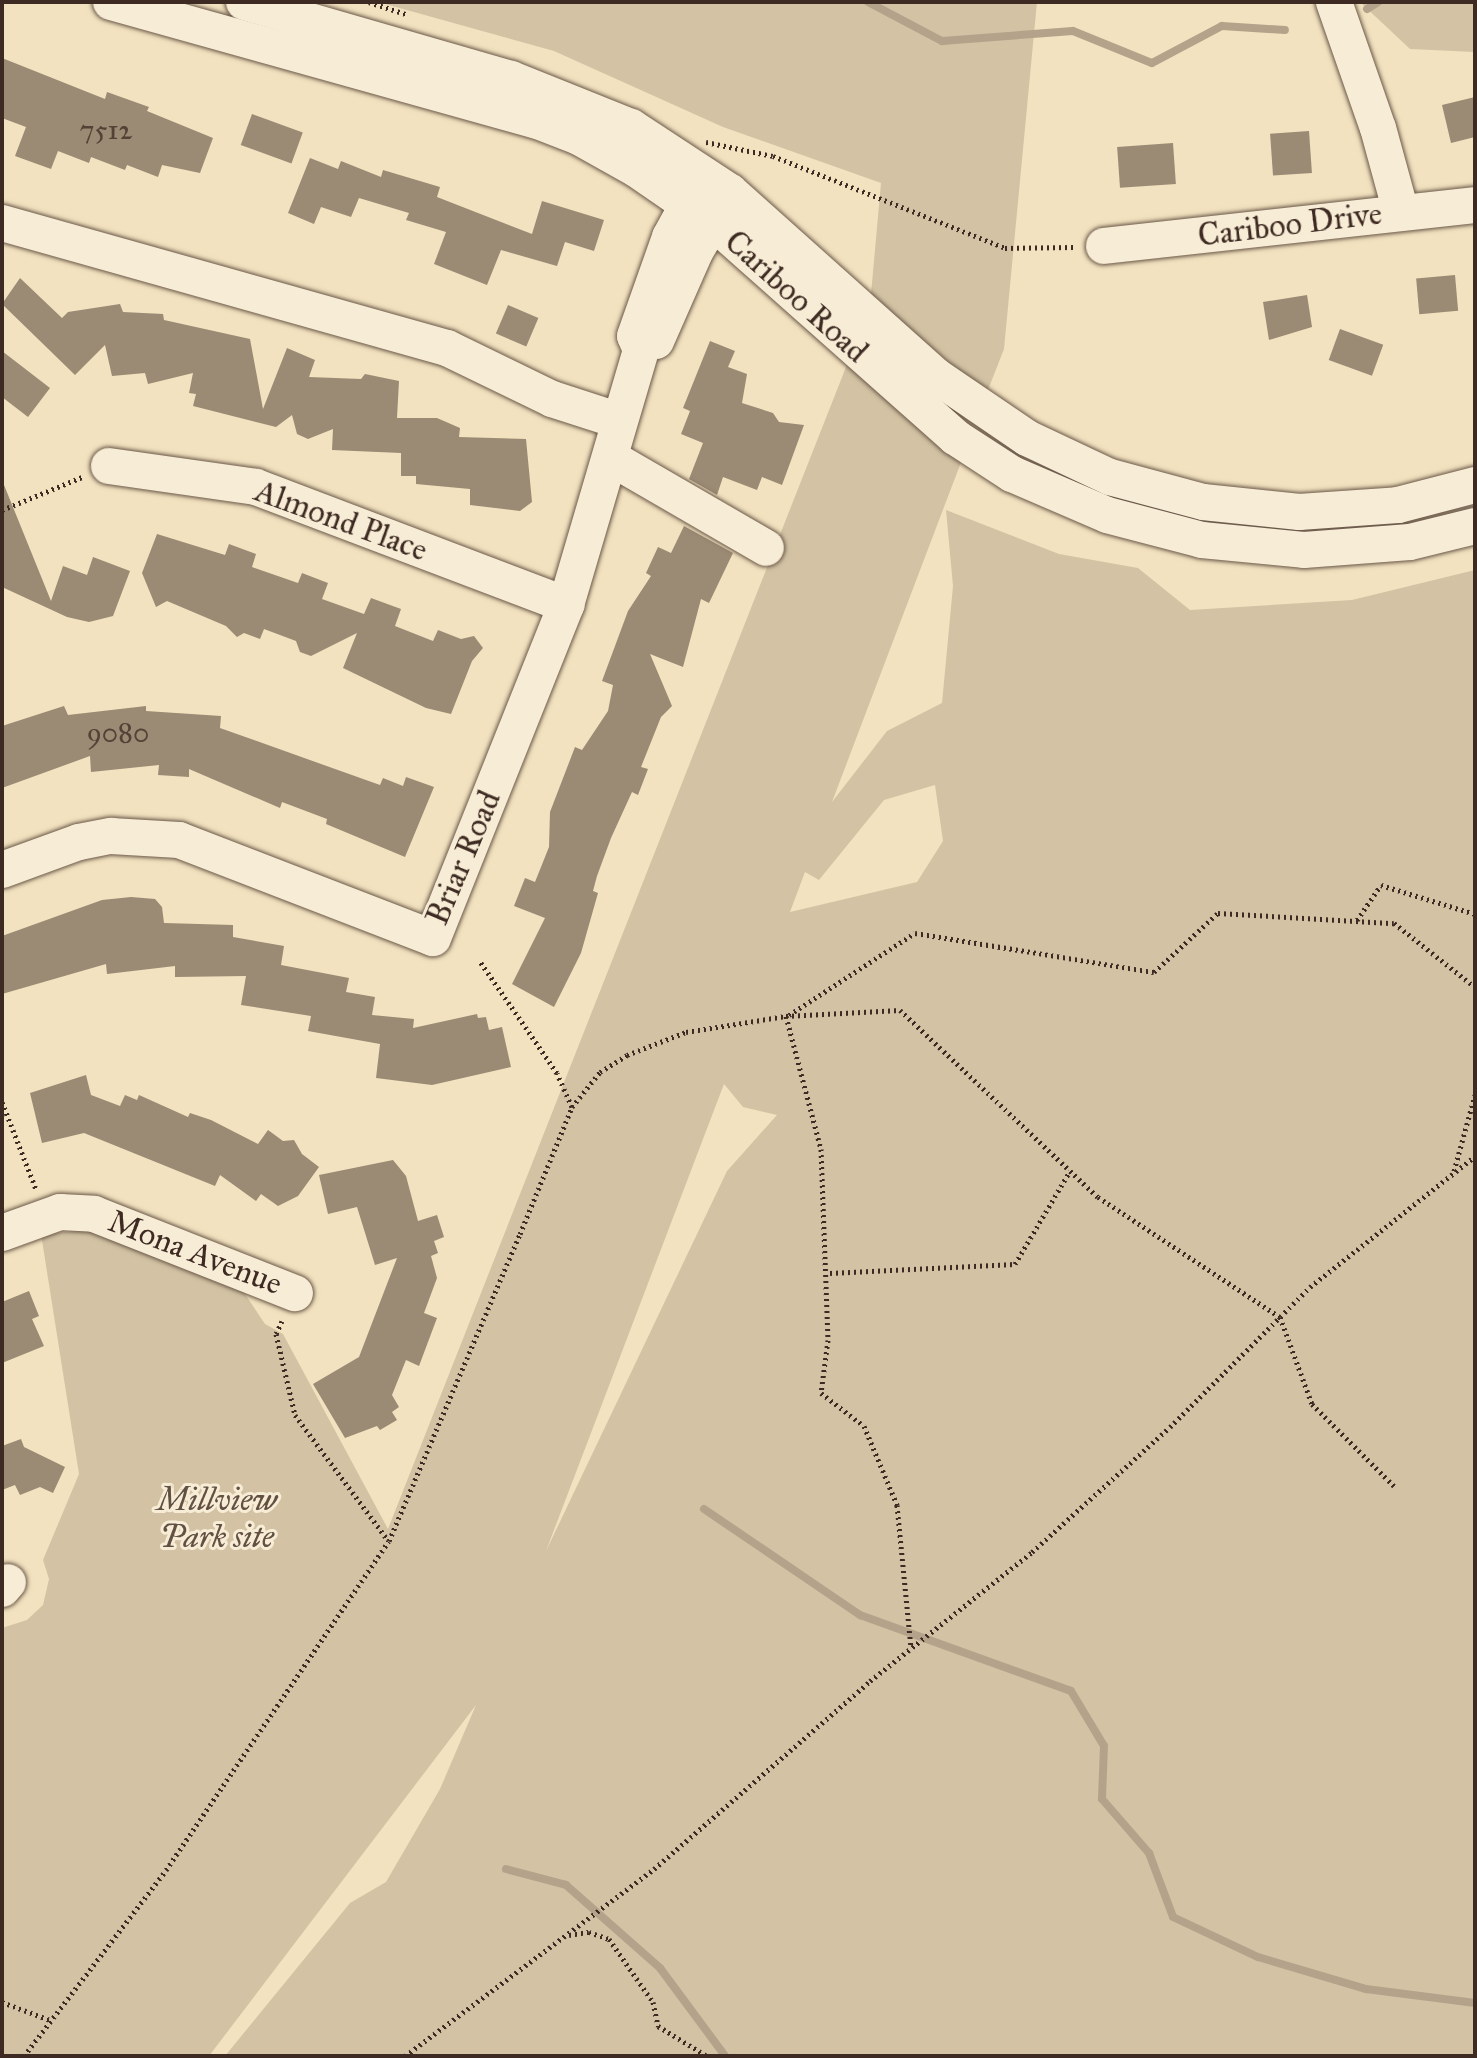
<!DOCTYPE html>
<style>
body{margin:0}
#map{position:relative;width:1477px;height:2058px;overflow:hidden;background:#f2e2bf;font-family:"IM FELL Great Primer",serif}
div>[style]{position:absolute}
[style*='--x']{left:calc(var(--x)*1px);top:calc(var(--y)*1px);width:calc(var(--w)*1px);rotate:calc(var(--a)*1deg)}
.green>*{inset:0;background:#d3c3a4}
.stream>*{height:8px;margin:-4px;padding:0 4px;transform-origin:4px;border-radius:4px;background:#b4a38a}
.building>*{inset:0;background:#9b8a74;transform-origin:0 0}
.path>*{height:5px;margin-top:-2.5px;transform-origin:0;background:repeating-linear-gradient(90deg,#3d2a22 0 2px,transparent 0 6px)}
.roads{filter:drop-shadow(0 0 2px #6a5849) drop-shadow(0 0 2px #6a5849)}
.minor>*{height:36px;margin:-18px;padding:0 18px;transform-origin:18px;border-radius:18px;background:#f7ecd5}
span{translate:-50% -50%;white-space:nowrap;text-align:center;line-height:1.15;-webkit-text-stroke:6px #f7ecd5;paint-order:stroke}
.number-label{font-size:28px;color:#544236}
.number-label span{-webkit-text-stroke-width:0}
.street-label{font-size:32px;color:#3d2a22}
.park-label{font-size:32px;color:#625042;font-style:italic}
.frame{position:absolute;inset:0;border:4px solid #3d2a22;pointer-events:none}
</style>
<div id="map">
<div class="green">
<div style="clip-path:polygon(378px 2px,1037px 2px,1004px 349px,986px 395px,871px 294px,881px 183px,723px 127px,554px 51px)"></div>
<div style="clip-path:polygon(1360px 2px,1475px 2px,1475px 52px,1410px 49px)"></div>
<div style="clip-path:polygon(evenodd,848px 362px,963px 457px,832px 802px,887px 731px,942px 703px,953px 586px,946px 510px,1059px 554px,1138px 568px,1190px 610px,1352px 600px,1475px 570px,1475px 2056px,225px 2056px,350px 1903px,386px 1882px,440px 1789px,476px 1705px,209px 2056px,2px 2056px,2px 1628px,27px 1620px,43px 1605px,49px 1579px,43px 1560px,79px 1474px,41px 1234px,91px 1230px,243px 1291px,265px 1324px,283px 1334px,388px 1529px,848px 362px,935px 785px,943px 841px,917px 882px,790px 912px,805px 872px,819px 880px,884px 800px,935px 785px,848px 362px,724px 1084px,743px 1107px,777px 1115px,727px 1171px,546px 1551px,724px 1084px)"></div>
</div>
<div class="stream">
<div style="--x:868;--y:2;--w:84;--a:27.8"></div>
<div style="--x:942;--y:41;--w:131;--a:-4.4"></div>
<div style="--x:1073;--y:31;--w:85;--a:22.1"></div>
<div style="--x:1152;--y:63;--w:79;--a:-27.9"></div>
<div style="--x:1222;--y:26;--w:63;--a:3.6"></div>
<div style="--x:1367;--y:9;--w:13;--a:-32"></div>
<div style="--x:704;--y:1509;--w:189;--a:34.2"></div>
<div style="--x:860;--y:1615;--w:224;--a:19.8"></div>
<div style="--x:1071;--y:1691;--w:64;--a:59"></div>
<div style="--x:1104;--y:1746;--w:53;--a:92.2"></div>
<div style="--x:1102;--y:1799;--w:72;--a:49"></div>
<div style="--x:1149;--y:1853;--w:68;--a:69.4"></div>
<div style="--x:1173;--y:1917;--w:94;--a:25.2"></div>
<div style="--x:1258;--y:1957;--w:113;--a:16.5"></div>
<div style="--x:1366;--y:1989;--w:110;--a:7.3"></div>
<div style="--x:506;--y:1869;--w:62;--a:14.9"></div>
<div style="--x:566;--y:1885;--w:125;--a:41.4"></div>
<div style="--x:660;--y:1968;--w:109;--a:53.5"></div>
</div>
<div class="building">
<div style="clip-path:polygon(2px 58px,105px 99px,107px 92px,149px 107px,147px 111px,213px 138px,200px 173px,162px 165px,158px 177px,127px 165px,125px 170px,91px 157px,89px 163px,58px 151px,51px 169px,15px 156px,26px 127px,2px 118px)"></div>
<div style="clip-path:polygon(1475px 97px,1475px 137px,1451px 143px,1442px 105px)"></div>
<div style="left:252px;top:114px;width:54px;height:33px;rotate:20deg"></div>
<div style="left:1309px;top:131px;width:42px;height:39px;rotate:86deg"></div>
<div style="left:1173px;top:143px;width:41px;height:56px;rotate:86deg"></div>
<div style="clip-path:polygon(310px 158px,338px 169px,341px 161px,381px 177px,383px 170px,440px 187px,437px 197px,532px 234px,542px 201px,604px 220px,594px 251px,565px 242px,557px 266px,501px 250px,487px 285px,434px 264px,446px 232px,406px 220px,409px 213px,359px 198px,351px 217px,321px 207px,314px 224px,288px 213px)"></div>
<div style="left:1455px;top:275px;width:36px;height:39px;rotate:85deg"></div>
<div style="clip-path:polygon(20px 278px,62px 318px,68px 312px,120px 304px,123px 312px,163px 314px,164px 320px,250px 339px,263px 409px,287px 348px,315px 360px,309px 377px,361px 379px,365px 374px,399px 381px,397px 418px,437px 418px,460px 428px,459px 437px,526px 439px,532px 502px,520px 511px,470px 505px,470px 489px,416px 484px,416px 476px,401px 476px,401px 453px,332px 450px,333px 429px,308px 439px,297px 434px,292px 415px,276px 427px,193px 406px,196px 394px,189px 393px,193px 373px,148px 384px,145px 373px,112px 376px,105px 345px,75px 375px,2px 304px)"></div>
<div style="clip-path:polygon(1307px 295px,1312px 327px,1269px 340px,1263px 302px)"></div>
<div style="left:508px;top:305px;width:33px;height:31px;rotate:23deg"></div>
<div style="left:1340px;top:329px;width:46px;height:33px;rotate:20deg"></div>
<div style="clip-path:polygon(710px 341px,735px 351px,728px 367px,747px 374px,742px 403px,773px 413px,779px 422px,804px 425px,782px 485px,762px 477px,757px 490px,723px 477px,717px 495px,689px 479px,703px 443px,681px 434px,690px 411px,683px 408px)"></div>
<div style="clip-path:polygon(2px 351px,50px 388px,28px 417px,2px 397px)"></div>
<div style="clip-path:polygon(2px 480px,51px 601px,63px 566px,87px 575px,93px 557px,130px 571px,113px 616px,89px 622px,67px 617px,2px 587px)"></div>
<div style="clip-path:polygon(684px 526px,733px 553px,709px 603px,701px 599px,683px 667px,650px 654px,672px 706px,661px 717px,641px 767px,648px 769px,638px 795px,632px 792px,611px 838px,597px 876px,593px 891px,598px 893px,581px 953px,554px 1007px,512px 984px,545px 918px,514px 906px,525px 878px,535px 882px,549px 847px,550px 812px,575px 747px,582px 750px,608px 711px,613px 685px,602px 681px,628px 611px,651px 576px,646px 573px,658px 547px,671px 553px)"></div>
<div style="clip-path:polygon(157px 534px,225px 555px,229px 544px,256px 554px,252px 567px,298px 583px,302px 573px,328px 583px,322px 599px,364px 614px,371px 598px,401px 609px,395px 626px,433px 641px,438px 630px,461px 639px,474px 636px,483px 648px,472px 661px,451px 714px,426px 708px,343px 668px,357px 633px,311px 656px,300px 652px,296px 641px,264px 629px,260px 639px,244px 633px,237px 637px,226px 626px,167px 601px,156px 607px,142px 573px)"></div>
<div style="clip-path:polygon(64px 706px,68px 715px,146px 706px,146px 711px,221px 716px,220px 728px,380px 785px,383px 778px,403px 786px,406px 777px,434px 787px,405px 857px,326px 824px,327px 819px,282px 802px,280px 808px,189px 769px,189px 777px,158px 775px,159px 765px,91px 772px,90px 756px,2px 788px,2px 726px)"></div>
<div style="clip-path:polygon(131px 897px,155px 899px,162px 907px,164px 923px,233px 925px,233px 937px,284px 946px,281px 965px,349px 978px,346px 992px,375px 997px,372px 1015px,414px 1019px,413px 1028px,477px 1014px,478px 1018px,486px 1017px,489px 1030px,502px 1027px,511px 1067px,432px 1085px,376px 1078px,380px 1044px,308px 1031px,311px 1016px,241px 1005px,246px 976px,175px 977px,175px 966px,107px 974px,106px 964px,2px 994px,2px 936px,102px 900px)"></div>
<div style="clip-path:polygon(86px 1075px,91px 1095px,120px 1106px,125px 1095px,137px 1100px,139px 1095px,188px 1117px,190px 1113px,211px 1120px,258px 1144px,268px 1130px,283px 1141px,294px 1140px,302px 1154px,319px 1167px,298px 1196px,278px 1206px,261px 1194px,256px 1201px,220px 1175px,215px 1186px,84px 1133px,42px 1143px,30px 1093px)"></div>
<div style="clip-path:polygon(393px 1160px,406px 1176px,418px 1221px,437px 1215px,444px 1237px,434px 1241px,438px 1253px,431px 1256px,437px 1278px,424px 1313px,437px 1318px,419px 1366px,406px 1360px,392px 1395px,399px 1407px,392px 1412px,397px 1420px,380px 1430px,377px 1426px,345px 1438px,313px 1384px,359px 1357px,397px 1258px,375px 1265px,357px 1207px,328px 1214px,319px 1175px)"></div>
<div style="clip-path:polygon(29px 1291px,39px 1316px,32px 1319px,44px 1346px,2px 1363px,2px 1302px)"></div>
<div style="clip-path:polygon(21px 1439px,24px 1447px,65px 1467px,53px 1493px,40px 1487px,20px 1495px,15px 1485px,2px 1490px,2px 1446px)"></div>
</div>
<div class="path">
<div style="--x:369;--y:2;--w:39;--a:18"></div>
<div style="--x:706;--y:142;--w:68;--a:11.8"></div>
<div style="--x:773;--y:156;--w:250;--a:21.6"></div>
<div style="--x:1005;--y:248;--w:70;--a:-0.8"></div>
<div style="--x:2;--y:510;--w:87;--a:-22.4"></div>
<div style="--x:1357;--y:920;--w:42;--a:-55.6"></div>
<div style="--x:1381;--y:885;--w:98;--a:17.1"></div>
<div style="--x:789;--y:1015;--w:150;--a:-33.1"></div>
<div style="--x:915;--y:933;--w:242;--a:9.3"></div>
<div style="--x:1154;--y:972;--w:87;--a:-42.7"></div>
<div style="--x:1218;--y:913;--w:176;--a:3.3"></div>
<div style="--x:1394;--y:923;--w:103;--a:38.3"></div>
<div style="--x:786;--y:1016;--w:114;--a:-3"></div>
<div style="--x:900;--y:1010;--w:272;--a:43.4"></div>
<div style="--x:1098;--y:1197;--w:218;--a:33.4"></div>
<div style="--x:1280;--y:1317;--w:93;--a:69.8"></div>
<div style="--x:1312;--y:1404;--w:116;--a:45"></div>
<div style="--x:2;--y:1102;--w:93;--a:68.7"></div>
<div style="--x:572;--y:1107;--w:45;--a:-51.3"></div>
<div style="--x:600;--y:1072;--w:32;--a:-32"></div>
<div style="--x:627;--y:1055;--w:63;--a:-21.3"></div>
<div style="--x:686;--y:1032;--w:101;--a:-9.1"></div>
<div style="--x:786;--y:1016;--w:138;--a:75.3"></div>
<div style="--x:821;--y:1149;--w:191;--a:87.9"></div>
<div style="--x:828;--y:1340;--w:53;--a:97.5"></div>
<div style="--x:821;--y:1393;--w:54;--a:37.5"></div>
<div style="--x:864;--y:1426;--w:86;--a:67.3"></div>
<div style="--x:897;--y:1505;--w:144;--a:84.4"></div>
<div style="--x:1454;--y:1171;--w:79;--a:-74.6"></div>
<div style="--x:830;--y:1273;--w:185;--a:-2.8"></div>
<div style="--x:1015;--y:1264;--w:108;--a:-59.4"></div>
<div style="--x:282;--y:1321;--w:14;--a:115"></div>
<div style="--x:276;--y:1334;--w:83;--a:76.8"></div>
<div style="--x:295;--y:1415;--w:156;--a:53.4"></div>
<div style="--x:569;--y:1935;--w:20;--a:-9"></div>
<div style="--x:589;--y:1932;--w:21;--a:19"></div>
<div style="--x:609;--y:1939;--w:77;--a:55.1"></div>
<div style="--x:653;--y:2002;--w:25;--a:78"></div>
<div style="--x:658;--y:2026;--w:57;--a:31.5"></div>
<div style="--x:2;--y:2002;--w:51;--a:20.6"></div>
<div style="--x:24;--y:2056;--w:234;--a:-52.6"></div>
<div style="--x:166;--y:1870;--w:397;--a:-55.9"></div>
<div style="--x:389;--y:1541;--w:334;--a:-66.9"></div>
<div style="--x:520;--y:1234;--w:137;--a:-67.7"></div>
<div style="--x:572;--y:1107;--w:37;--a:-114"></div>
<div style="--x:557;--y:1073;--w:137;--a:-124.6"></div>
<div style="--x:405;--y:2056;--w:311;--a:-36.9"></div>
<div style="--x:654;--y:1869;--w:286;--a:-41"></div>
<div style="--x:870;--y:1681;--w:207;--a:-38.5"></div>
<div style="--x:1032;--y:1552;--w:186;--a:-42.2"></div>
<div style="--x:1170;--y:1427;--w:198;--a:-45"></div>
<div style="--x:1310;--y:1287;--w:211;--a:-38.4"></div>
</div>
<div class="roads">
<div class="minor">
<div style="--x:111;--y:2;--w:440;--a:15.6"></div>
<div style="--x:535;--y:120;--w:47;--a:21.1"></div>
<div style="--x:579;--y:137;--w:65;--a:29.3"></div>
<div style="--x:636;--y:169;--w:93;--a:34.5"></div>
<div style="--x:713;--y:222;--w:324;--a:41.6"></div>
<div style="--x:955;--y:437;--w:68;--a:33"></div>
<div style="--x:1012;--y:474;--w:103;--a:23.3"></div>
<div style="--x:1107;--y:515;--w:98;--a:14.7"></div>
<div style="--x:1202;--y:540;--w:102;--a:5.6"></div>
<div style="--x:1304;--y:550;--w:106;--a:-4.3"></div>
<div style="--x:1410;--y:542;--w:67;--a:-13.8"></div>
<div style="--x:244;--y:2;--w:278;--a:16.1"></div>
<div style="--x:511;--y:79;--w:129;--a:21.8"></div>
<div style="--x:631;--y:127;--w:118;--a:33.3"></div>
<div style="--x:730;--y:192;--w:276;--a:41.8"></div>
<div style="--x:936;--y:376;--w:110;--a:34.3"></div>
<div style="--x:1027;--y:438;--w:92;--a:25.2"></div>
<div style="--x:1110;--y:477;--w:96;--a:15"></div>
<div style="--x:1203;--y:502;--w:97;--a:5.9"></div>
<div style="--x:1299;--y:512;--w:99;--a:-4"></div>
<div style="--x:1398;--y:505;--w:80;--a:-14.6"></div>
<div style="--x:1334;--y:2;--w:133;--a:70.8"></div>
<div style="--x:1378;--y:128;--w:87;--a:74.7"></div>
<div style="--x:2;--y:223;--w:462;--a:15.7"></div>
<div style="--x:447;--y:348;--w:117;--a:25.9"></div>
<div style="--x:552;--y:399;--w:71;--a:17.9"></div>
<div style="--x:1104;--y:246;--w:373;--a:-6.3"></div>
<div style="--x:656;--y:341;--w:97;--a:-66.3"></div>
<div style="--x:695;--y:252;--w:59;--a:-59.5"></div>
<div style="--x:611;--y:458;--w:179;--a:30.1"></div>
<div style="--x:109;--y:466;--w:148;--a:8.1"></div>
<div style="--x:256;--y:487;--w:332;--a:20.8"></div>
<div style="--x:2;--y:870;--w:82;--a:-20"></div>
<div style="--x:79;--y:842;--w:33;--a:-11"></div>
<div style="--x:111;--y:836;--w:68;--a:3.4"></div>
<div style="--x:179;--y:840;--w:272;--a:21.1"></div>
<div style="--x:433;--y:938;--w:359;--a:-68.2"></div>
<div style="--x:566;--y:605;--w:266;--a:-73.6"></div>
<div style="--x:641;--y:350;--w:15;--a:-113"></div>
<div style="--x:635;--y:336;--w:105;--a:-70.5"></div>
<div style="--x:670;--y:237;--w:58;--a:-61.2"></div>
<div style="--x:2;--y:1233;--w:62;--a:-19.9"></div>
<div style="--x:60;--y:1212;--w:34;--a:3"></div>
<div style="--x:94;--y:1214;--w:216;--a:21.5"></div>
<div style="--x:2;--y:1589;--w:9;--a:-49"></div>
</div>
</div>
<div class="number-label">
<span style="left:106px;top:130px">7512</span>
<span style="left:118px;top:733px">9080</span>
</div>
<div class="street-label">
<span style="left:1290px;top:225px;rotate:-7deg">Cariboo Drive</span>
<span style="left:796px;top:297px;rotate:42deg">Cariboo Road</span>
<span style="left:341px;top:521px;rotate:20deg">Almond Place</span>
<span style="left:464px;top:858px;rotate:-67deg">Briar Road</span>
<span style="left:195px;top:1253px;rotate:21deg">Mona Avenue</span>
</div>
<div class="park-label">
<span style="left:217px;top:1519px">Millview<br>Park site</span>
</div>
<div class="frame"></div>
</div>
